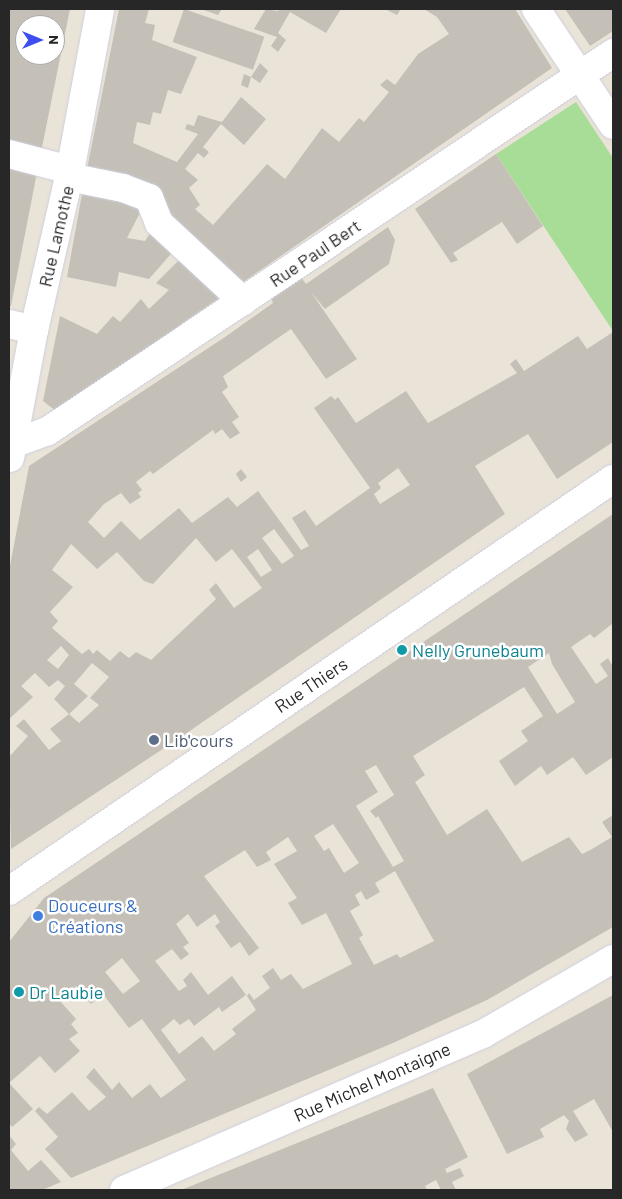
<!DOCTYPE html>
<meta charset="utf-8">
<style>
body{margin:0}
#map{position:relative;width:622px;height:1199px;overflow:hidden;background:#e9e3d8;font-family:Barlow,sans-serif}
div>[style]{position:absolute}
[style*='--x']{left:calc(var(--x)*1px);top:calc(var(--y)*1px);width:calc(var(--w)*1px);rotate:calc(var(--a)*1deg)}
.green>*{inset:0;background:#a8dd97}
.building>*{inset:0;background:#c4c0b8;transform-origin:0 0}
.roads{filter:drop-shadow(0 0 1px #cecfdf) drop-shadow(0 0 1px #cecfdf)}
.street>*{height:28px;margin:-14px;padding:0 14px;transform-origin:14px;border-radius:14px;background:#fff}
.dots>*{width:14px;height:14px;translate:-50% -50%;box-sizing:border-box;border:2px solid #fff;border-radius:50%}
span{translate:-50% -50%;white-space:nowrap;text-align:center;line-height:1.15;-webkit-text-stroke:5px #fff;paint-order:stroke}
.street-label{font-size:18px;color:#272727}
.culture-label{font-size:18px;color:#0d838f}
.left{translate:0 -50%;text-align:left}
.service-label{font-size:18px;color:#4e5e75}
.shop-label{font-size:18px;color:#366cbe}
.frame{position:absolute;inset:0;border:10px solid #272727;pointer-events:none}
.north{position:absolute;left:15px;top:15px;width:50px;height:50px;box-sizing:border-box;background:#fff;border:1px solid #a9a9a9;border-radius:50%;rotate:90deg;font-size:14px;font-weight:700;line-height:20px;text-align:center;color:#272727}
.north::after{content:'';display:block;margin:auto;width:18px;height:22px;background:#3f4eef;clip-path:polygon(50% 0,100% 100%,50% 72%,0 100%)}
</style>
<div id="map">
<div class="green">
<div style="clip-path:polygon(576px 102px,613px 158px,613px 331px,496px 154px)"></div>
</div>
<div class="building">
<div style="clip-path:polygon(evenodd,9px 9px,70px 9px,40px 157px,9px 149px,9px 9px,25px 25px,55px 25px,55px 55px,25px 55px,25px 25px)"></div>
<div style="clip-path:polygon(119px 9px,149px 9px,145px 23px,155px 25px,152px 40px,197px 57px,181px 94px,168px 90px,161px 114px,153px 112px,150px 125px,137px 122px,133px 143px,177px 162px,198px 134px,185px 129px,187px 124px,194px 126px,198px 115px,222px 122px,241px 97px,266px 119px,244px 145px,221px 124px,203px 147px,209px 152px,204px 158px,198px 153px,185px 169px,198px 180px,189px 188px,200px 205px,195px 209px,213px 225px,267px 164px,285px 179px,322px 128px,339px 142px,359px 118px,364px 122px,389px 92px,380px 85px,387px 79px,395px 85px,418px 54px,449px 34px,437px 17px,424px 9px,515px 9px,552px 68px,236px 287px,152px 196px,86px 174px)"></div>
<div style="left:184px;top:9px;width:85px;height:35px;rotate:19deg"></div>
<div style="clip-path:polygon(201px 9px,222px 9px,218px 15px)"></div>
<div style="clip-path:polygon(266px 9px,278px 11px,280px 9px,341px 9px,326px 33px,290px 12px,278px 33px,286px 40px,278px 52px,271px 46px,277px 37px,254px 29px)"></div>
<div style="clip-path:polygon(385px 9px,401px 9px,397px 15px)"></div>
<div style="clip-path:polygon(565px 9px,613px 9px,613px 31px,590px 46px)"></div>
<div style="clip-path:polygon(260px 63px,268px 71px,260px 83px,251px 77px)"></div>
<div style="clip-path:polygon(244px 74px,251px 77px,248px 88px,241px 85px)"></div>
<div style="clip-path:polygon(496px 154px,543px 226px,517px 244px,502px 222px,453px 253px,458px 260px,451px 263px,415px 209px)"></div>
<div style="clip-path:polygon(9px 160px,38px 167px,11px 306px,9px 306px)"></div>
<div style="clip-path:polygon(84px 183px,146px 201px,127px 238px,145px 241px,151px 232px,177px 247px,149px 279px,119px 272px,116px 287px,67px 277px)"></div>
<div style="clip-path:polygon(evenodd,388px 227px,395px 240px,389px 264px,325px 309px,311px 292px,357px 359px,326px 379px,291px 329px,223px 376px,228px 387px,222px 392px,239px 417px,232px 422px,240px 433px,230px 439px,222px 429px,215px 434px,213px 430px,153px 474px,150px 471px,136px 482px,142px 490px,138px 493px,141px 497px,130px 504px,121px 493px,104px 504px,88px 522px,104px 538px,121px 521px,140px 540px,179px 508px,192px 523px,228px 497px,237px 507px,258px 491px,301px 550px,309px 546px,292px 518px,305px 510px,316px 526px,370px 488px,314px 408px,331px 396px,335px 400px,338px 397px,356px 423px,406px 391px,428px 423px,517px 373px,510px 364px,516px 359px,524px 371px,578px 336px,587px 349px,613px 332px,613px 442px,557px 479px,528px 434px,475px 466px,505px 514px,178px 739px,11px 849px,9px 757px,28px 736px,16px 726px,24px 719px,49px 750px,61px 741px,50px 729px,69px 714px,79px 723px,99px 705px,90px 698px,109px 677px,92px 663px,74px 684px,88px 696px,69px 714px,54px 699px,65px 686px,58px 680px,49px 687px,35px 673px,21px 686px,33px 697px,9px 719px,9px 571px,29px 466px,225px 337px,273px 303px,271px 297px,301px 277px,306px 284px,388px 227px,398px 468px,410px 485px,380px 504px,374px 494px,381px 488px,378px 483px,398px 468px,388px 227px,274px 529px,294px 556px,282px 564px,262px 538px,274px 529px,388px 227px,196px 538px,216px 562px,232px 549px,262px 588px,234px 608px,216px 583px,209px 590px,216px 599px,151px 660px,136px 652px,129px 658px,120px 651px,110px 661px,97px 650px,93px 654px,89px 649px,82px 654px,52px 628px,58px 621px,50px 612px,73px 587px,52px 570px,71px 544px,97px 569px,117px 552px,144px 581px,153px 584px,196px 538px,388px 227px,258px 549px,272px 570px,261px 577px,247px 557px,258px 549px,388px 227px,61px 646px,69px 655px,58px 669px,47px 660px,61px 646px)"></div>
<div style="clip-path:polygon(185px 254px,228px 292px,56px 411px,43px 401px,60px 316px,97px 334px,113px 316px,120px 322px,141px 299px,149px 309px,169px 290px,156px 283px)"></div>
<div style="clip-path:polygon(241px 469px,247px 477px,241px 482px,236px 474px)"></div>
<div style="clip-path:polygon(evenodd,613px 514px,613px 626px,612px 624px,594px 638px,590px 634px,571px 647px,596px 684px,608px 676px,600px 664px,608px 658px,613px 667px,613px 757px,586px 775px,573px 757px,547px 775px,541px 766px,515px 786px,499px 761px,528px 741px,521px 731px,543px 716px,524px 687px,413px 756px,425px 775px,415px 782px,447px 835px,487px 809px,522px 862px,569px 837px,582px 854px,592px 849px,612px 837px,602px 822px,613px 815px,613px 927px,487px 1000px,393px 1043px,71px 1178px,45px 1149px,58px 1137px,35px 1111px,39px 1107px,47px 1114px,72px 1092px,89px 1111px,106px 1097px,86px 1077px,94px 1068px,112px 1090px,119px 1082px,132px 1098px,150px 1084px,161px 1098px,186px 1080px,142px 1019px,129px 1028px,103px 994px,91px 1004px,76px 986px,60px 1001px,76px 1019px,71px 1024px,78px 1033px,69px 1039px,80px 1051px,55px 1073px,40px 1056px,9px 1083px,33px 1109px,12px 1127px,9px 1123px,9px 942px,44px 898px,613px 514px,549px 653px,552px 664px,575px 702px,557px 714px,528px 667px,549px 653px,613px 514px,376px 765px,394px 795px,370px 811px,376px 818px,378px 816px,404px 861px,393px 867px,356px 806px,378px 792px,365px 771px,376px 765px,613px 514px,333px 824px,359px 863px,344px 873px,329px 848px,324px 851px,314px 836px,333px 824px,613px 514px,288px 837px,297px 851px,274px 864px,297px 898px,288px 903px,302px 925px,326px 913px,352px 964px,303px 989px,291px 974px,281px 980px,273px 968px,262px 976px,270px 988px,254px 1000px,249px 993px,247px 996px,256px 1010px,232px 1029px,236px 1034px,214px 1051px,202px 1036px,179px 1054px,161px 1030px,174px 1019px,180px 1025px,189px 1019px,194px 1026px,219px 1007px,222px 1012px,246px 995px,232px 976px,208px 995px,191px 972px,183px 980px,187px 986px,179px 991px,155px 961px,172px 949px,181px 960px,189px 954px,183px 947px,189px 943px,176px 924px,188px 914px,197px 927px,215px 914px,220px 922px,215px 926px,231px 948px,240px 942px,249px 956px,259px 948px,204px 876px,245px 850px,257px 867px,271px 860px,266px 852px,288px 837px,613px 514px,395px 871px,434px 941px,400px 958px,397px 954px,374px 965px,359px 938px,363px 935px,350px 911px,360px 905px,355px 895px,361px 891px,366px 900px,380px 892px,375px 883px,395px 871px,613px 514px,122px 958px,140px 981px,123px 994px,105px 972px,122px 958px)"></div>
<div style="clip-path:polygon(613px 995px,613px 1132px,594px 1099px,573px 1111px,588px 1135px,575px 1142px,566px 1129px,569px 1121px,564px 1115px,540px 1129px,544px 1137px,507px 1154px,467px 1074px)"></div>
<div style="clip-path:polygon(433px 1088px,468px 1157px,445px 1169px,447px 1173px,460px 1168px,464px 1176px,452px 1182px,456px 1190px,441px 1190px,436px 1180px,425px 1186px,427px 1190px,181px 1190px)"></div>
<div style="clip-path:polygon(9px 1135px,16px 1144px,11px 1150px,28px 1171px,41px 1160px,61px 1182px,42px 1190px,9px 1190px)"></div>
</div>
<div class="roads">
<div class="street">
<div style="--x:536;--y:9;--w:139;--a:56.4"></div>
<div style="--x:9;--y:154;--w:63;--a:14.7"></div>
<div style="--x:69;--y:177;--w:55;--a:11.5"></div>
<div style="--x:123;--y:188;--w:28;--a:21"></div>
<div style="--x:149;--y:198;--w:27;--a:68"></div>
<div style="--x:159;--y:223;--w:115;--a:42.9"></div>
<div style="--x:9;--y:324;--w:26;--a:13"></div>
<div style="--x:12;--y:444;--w:38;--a:-20"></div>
<div style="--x:48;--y:431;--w:680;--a:-33.78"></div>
<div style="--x:10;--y:458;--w:130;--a:-79.4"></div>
<div style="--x:34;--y:330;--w:157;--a:-77.1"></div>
<div style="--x:69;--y:177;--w:171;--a:-79.5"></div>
<div style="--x:9;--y:891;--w:731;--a:-34.3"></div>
<div style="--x:124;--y:1190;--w:391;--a:-23.5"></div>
<div style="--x:483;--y:1034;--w:150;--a:-30"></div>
</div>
</div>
<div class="dots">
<div style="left:402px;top:650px;background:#0f9aa8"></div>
<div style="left:154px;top:740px;background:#5c6f8a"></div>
<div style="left:38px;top:916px;background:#3f7fe0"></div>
<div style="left:19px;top:992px;background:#0f9aa8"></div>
</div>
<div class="street-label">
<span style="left:56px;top:236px;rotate:-77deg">Rue Lamothe</span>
<span style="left:315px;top:253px;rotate:-34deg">Rue Paul Bert</span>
<span style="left:311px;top:685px;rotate:-34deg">Rue Thiers</span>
<span style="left:372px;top:1082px;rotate:-24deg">Rue Michel Montaigne</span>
</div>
<div class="culture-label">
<span class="left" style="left:412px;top:650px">Nelly Grunebaum</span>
<span class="left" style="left:29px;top:992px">Dr Laubie</span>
</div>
<div class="service-label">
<span class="left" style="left:164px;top:740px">Lib'cours</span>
</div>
<div class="shop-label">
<span class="left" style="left:48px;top:916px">Douceurs &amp;<br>Créations</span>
</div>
<div class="frame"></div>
<div class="north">N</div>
</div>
